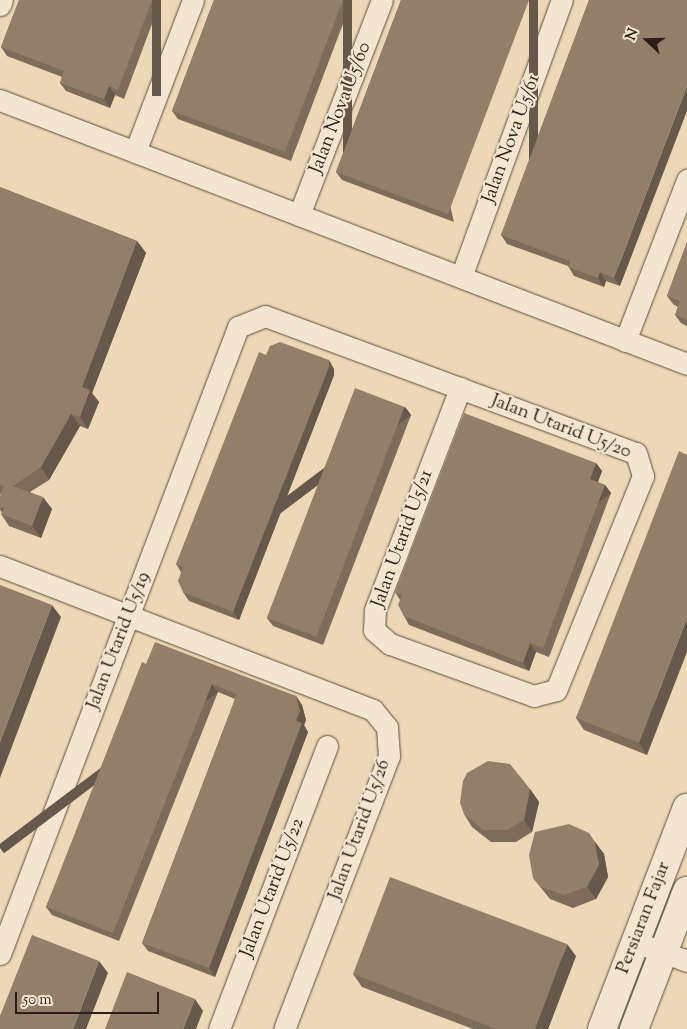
<!DOCTYPE html>
<style>
body{margin:0}
#map{position:relative;width:687px;height:1029px;overflow:hidden;background:#eed7b6;font-family:"Sorts Mill Goudy",serif}
div>[style]{position:absolute}
[style*='--x']{left:calc(var(--x)*1px);top:calc(var(--y)*1px);width:calc(var(--w)*1px);rotate:calc(var(--a)*1deg)}
.green>*{inset:0;background:#cdb79b;transform-origin:0 0}
.roads{filter:drop-shadow(0 0 1px #5e4c3e) drop-shadow(0 0 1px #5e4c3e)}
.street>*{height:21px;margin:-10.5px;padding:0 10.5px;transform-origin:10.5px;border-radius:10.5px;background:#f4e5d0}
.secondary>*{height:28px;margin:-14px;padding:0 14px;transform-origin:14px;border-radius:14px;background:#f4e5d0}
.wall>*{inset:0;background:#7e6c5a}
.shaded-wall>*{inset:0;background:#66584a;transform-origin:0 0}
.building>*{inset:0;background:#927e69;transform-origin:0 0}
span{translate:-50% -50%;white-space:nowrap;text-align:center;line-height:1.15;-webkit-text-stroke:4.5px #f4e5d0;paint-order:stroke}
.street-label{font-size:19px;color:#2e1d16}
.north{position:absolute;left:622px;top:15px;width:50px;height:50px;-webkit-text-stroke:4px #f4e5d0;paint-order:stroke;rotate:291deg;font-size:14px;font-weight:700;line-height:20px;text-align:center;color:#2e1d16}
.north::after{content:'';display:block;margin:auto;width:18px;height:22px;background:#2e1d16;clip-path:polygon(50% 0,100% 100%,50% 72%,0 100%)}
.scale{position:absolute;left:15px;top:992px;width:144px;height:22px;box-sizing:border-box;border:2px solid #2e1d16;border-top:0;padding-left:6px;font-size:15px;line-height:18px;white-space:nowrap;color:#2e1d16;-webkit-text-stroke:4px #f4e5d0;paint-order:stroke}
</style>
<div id="map">
<div class="green">
<div style="left:639px;top:960px;width:8px;height:74px;rotate:14deg"></div>
</div>
<div class="roads">
<div class="street">
<div style="--x:0;--y:5;--w:5;--a:-68"></div>
<div style="--x:0;--y:100;--w:736;--a:21.02"></div>
<div style="--x:135;--y:152;--w:163;--a:-69.1"></div>
<div style="--x:299;--y:215;--w:230;--a:-68.9"></div>
<div style="--x:461;--y:277;--w:295;--a:-70"></div>
<div style="--x:625;--y:341;--w:173;--a:-68.9"></div>
<div style="--x:0;--y:566;--w:400;--a:21.1"></div>
<div style="--x:373;--y:710;--w:22;--a:51"></div>
<div style="--x:387;--y:727;--w:29;--a:86"></div>
<div style="--x:389;--y:756;--w:292;--a:111"></div>
<div style="--x:635;--y:942;--w:55;--a:20.1"></div>
<div style="--x:0;--y:954;--w:671;--a:-69.21"></div>
<div style="--x:238;--y:327;--w:29;--a:-22"></div>
<div style="--x:265;--y:316;--w:395;--a:20.3"></div>
<div style="--x:636;--y:453;--w:24;--a:73"></div>
<div style="--x:643;--y:476;--w:231;--a:112.1"></div>
<div style="--x:556;--y:690;--w:23;--a:165"></div>
<div style="--x:534;--y:696;--w:153;--a:-160.1"></div>
<div style="--x:390;--y:644;--w:21;--a:-139"></div>
<div style="--x:374;--y:630;--w:20;--a:-87"></div>
<div style="--x:375;--y:610;--w:238;--a:-69"></div>
<div style="--x:219;--y:1029;--w:303;--a:-69.1"></div>
</div>
<div class="secondary">
<div style="--x:602;--y:1029;--w:237;--a:-69"></div>
<div style="--x:634;--y:1029;--w:148;--a:-69"></div>
</div>
</div>
<div class="wall">
<div style="clip-path:polygon(19px 0,161px 0,124px 99px,115px 95px,110px 108px,66px 91px,60px 83px,62px 77px,7px 56px,1px 47px)"></div>
<div style="clip-path:polygon(214px 0,352px 0,291px 161px,178px 119px,172px 111px)"></div>
<div style="clip-path:polygon(401px 0,454px 222px,342px 180px,336px 172px)"></div>
<div style="clip-path:polygon(589px 0,620px 286px,606px 281px,604px 287px,574px 276px,568px 266px,507px 244px,501px 235px)"></div>
<div style="clip-path:polygon(0 187px,137px 241px,146px 253px,92px 393px,99px 402px,88px 429px,80px 426px,49px 480px,30px 492px,52px 509px,41px 538px,9px 526px,1px 514px,2px 513px,0 510px,1px 494px,0 494px)"></div>
<div style="clip-path:polygon(687px 242px,687px 326px,681px 323px,675px 315px,678px 307px,673px 304px,667px 296px)"></div>
<div style="clip-path:polygon(334px 369px,334px 375px,239px 620px,189px 601px,183px 592px,181px 572px,176px 564px)"></div>
<div style="clip-path:polygon(405px 407px,411px 415px,323px 645px,273px 626px,267px 618px)"></div>
<div style="clip-path:polygon(687px 455px,647px 755px,584px 730px,576px 718px)"></div>
<div style="clip-path:polygon(596px 463px,602px 471px,598px 482px,605px 485px,611px 493px,549px 657px,536px 652px,529px 671px,409px 625px,404px 616px,400px 600px,395px 592px)"></div>
<div style="clip-path:polygon(146px 664px,296px 696px,302px 705px,306px 720px,304px 725px,308px 732px,215px 977px,148px 951px,142px 943px,235px 699px,218px 692px,119px 941px,52px 915px,46px 907px)"></div>
<div style="clip-path:polygon(530px 789px,539px 802px,532px 832px,516px 842px,491px 842px,472px 827px,464px 814px)"></div>
<div style="clip-path:polygon(595px 842px,604px 854px,608px 877px,596px 899px,573px 908px,550px 899px,533px 878px)"></div>
<div style="clip-path:polygon(576px 956px,548px 1029px,473px 1029px,362px 987px,353px 974px)"></div>
</div>
<div class="shaded-wall">
<div style="left:152px;top:0;width:9px;height:96px"></div>
<div style="left:343px;top:0;width:9px;height:163px"></div>
<div style="left:529px;top:0;width:9px;height:229px"></div>
<div style="clip-path:polygon(109px 86px,115px 95px,110px 108px,104px 99px)"></div>
<div style="clip-path:polygon(687px 86px,687px 111px,620px 286px,614px 278px)"></div>
<div style="clip-path:polygon(137px 241px,146px 253px,92px 393px,99px 402px,88px 429px,80px 417px,82px 387px)"></div>
<div style="clip-path:polygon(600px 272px,606px 281px,604px 287px,598px 278px)"></div>
<div style="clip-path:polygon(329px 360px,334px 369px,334px 375px,239px 620px,233px 612px)"></div>
<div style="left:405px;top:407px;width:10px;height:246px;rotate:53deg"></div>
<div style="clip-path:polygon(71px 414px,80px 426px,49px 480px,41px 467px)"></div>
<div style="clip-path:polygon(596px 463px,602px 471px,596px 487px,590px 479px)"></div>
<div style="left:605px;top:485px;width:10px;height:174px;rotate:53deg"></div>
<div style="clip-path:polygon(43px 497px,52px 509px,41px 538px,32px 526px)"></div>
<div style="clip-path:polygon(52px 605px,61px 617px,0 778px,0 742px)"></div>
<div style="clip-path:polygon(687px 618px,687px 652px,647px 755px,639px 743px)"></div>
<div style="clip-path:polygon(530px 643px,536px 652px,529px 671px,523px 663px)"></div>
<div style="left:212px;top:684px;width:10px;height:268px;rotate:53deg"></div>
<div style="clip-path:polygon(296px 696px,302px 705px,306px 720px,304px 725px,308px 732px,215px 977px,209px 968px,296px 721px)"></div>
<div style="clip-path:polygon(530px 789px,539px 802px,532px 832px,524px 820px)"></div>
<div style="clip-path:polygon(595px 842px,604px 854px,608px 877px,596px 899px,587px 887px)"></div>
<div style="clip-path:polygon(567px 944px,576px 956px,548px 1029px,535px 1029px)"></div>
<div style="clip-path:polygon(99px 961px,108px 973px,86px 1029px,73px 1029px)"></div>
<div style="clip-path:polygon(195px 999px,203px 1011px,196px 1029px,183px 1029px)"></div>
</div>
<div class="building">
<div style="clip-path:polygon(19px 0,152px 0,118px 90px,109px 86px,104px 99px,60px 83px,64px 71px,1px 47px)"></div>
<div style="clip-path:polygon(214px 0,343px 0,285px 152px,172px 111px)"></div>
<div style="clip-path:polygon(401px 0,529px 0,448px 214px,336px 172px)"></div>
<div style="clip-path:polygon(589px 0,687px 0,687px 86px,614px 278px,600px 272px,598px 278px,568px 267px,570px 261px,501px 235px)"></div>
<div style="clip-path:polygon(0 187px,137px 241px,82px 387px,90px 390px,80px 417px,71px 414px,41px 467px,13px 486px,43px 497px,32px 526px,1px 514px,4px 508px,0 506px,0 496px,4px 486px,0 485px)"></div>
<div style="clip-path:polygon(687px 242px,687px 320px,675px 315px,680px 301px,667px 296px)"></div>
<div style="clip-path:polygon(280px 342px,329px 360px,329px 367px,233px 612px,183px 592px,178px 581px,183px 567px,176px 564px,259px 352px,266px 355px,270px 346px)"></div>
<div style="left:355px;top:388px;width:53px;height:246px;rotate:21deg"></div>
<div style="clip-path:polygon(464px 413px,596px 463px,590px 479px,605px 485px,543px 648px,530px 643px,523px 663px,404px 616px,398px 605px,402px 595px,395px 592px)"></div>
<div style="clip-path:polygon(679px 451px,687px 455px,687px 618px,639px 743px,576px 718px)"></div>
<div style="clip-path:polygon(0 585px,52px 605px,0 742px)"></div>
<div style="clip-path:polygon(155px 642px,296px 696px,300px 711px,296px 721px,302px 723px,209px 968px,142px 943px,237px 694px,212px 684px,113px 933px,46px 907px,142px 662px,146px 664px)"></div>
<div style="clip-path:polygon(488px 761px,510px 764px,530px 789px,524px 820px,507px 830px,483px 830px,464px 814px,460px 803px,463px 781px,467px 773px)"></div>
<div style="clip-path:polygon(569px 824px,589px 833px,595px 842px,599px 865px,587px 887px,564px 895px,541px 887px,533px 878px,529px 855px,535px 832px)"></div>
<div style="clip-path:polygon(390px 877px,567px 944px,535px 1029px,496px 1029px,353px 974px)"></div>
<div style="clip-path:polygon(32px 935px,99px 961px,73px 1029px,0 1029px,0 1016px)"></div>
<div style="clip-path:polygon(127px 972px,195px 999px,183px 1029px,105px 1029px)"></div>
</div>
<div class="street-label">
<span style="left:341px;top:108px;rotate:-69deg">Jalan Nova U5/60</span>
<span style="left:512px;top:139px;rotate:-70deg">Jalan Nova U5/61</span>
<span style="left:561px;top:427px;rotate:21deg">Jalan Utarid U5/20</span>
<span style="left:403px;top:539px;rotate:-70deg">Jalan Utarid U5/21</span>
<span style="left:119px;top:641px;rotate:-69deg">Jalan Utarid U5/19</span>
<span style="left:360px;top:830px;rotate:-70deg">Jalan Utarid U5/26</span>
<span style="left:273px;top:888px;rotate:-69deg">Jalan Utarid U5/22</span>
<span style="left:644px;top:918px;rotate:-69deg">Persiaran Fajar</span>
</div>
<div class="north">N</div>
<div class="scale">50 m</div>
</div>
